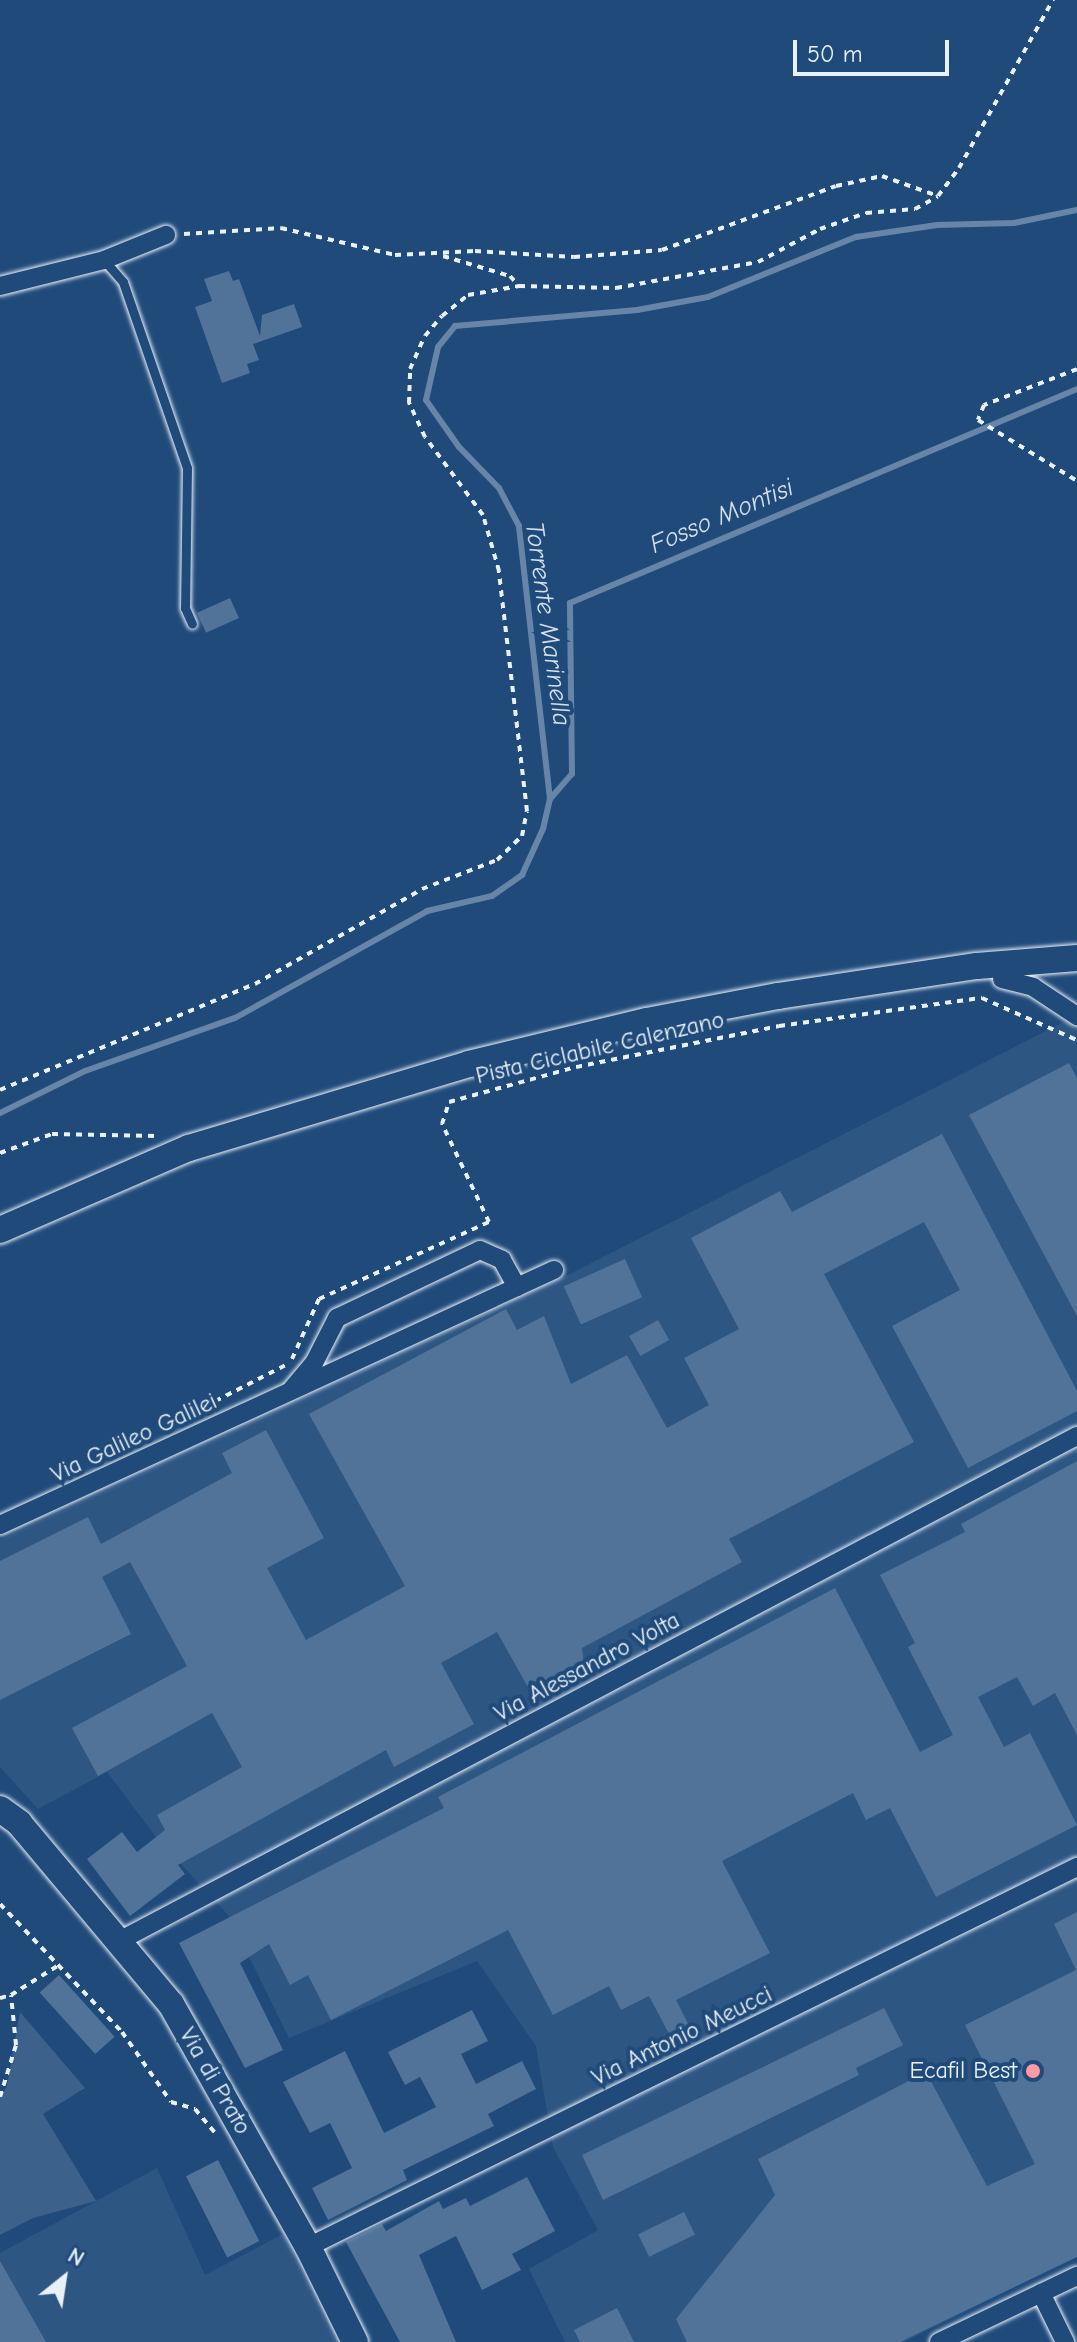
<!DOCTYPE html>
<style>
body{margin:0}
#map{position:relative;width:1077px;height:2342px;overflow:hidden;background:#1f4a7a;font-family:"Comic Neue",sans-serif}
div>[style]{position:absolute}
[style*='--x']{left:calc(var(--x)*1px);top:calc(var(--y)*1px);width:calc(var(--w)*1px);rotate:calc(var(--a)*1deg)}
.built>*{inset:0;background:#2e5683}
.green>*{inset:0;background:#3c628c}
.stream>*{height:6px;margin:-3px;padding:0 3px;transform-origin:3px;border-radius:3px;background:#6685a7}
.building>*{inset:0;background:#517399;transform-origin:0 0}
.path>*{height:4px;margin-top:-2px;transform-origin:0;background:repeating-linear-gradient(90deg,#e8f1f8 0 6px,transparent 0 12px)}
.roads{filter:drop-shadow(0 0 2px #e8f1f8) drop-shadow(0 0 2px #e8f1f8)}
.service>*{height:9px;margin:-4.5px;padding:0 4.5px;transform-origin:4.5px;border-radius:4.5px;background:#1f4a7a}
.minor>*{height:18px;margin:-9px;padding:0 9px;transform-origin:9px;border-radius:9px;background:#1f4a7a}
.secondary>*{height:26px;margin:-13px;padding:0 13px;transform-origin:13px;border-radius:13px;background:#1f4a7a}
.dots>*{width:22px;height:22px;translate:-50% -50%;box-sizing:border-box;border:4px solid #1f4a7a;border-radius:50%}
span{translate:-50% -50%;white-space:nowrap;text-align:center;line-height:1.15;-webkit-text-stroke:8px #1f4a7a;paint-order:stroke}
.street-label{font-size:24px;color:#e8f1f8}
.poi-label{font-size:24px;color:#e8f1f8}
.right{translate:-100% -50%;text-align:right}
.water-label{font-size:26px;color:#d4e1ec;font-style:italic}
.north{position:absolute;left:24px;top:2238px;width:80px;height:80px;-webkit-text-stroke:6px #1f4a7a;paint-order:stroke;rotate:30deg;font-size:22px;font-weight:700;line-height:32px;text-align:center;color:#e8f1f8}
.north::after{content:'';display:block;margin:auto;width:28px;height:36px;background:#e8f1f8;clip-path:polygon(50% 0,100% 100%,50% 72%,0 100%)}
.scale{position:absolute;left:793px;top:40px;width:156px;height:36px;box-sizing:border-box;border:4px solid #e8f1f8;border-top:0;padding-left:10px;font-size:24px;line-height:28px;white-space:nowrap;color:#e8f1f8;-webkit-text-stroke:6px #1f4a7a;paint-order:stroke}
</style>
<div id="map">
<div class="built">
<div style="clip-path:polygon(1077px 1015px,1077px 2256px,904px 2342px,565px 2342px,529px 2269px,598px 2230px,553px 2147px,536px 2046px,477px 1961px,289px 2038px,229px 1916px,156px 1837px,107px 1772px,38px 1809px,0 1767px,0 1540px,560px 1279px)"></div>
<div style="clip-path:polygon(157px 2168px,205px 2275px,283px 2234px,336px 2342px,0 2342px,0 2253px)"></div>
</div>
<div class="green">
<div style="clip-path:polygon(20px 2012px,85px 2088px,43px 2114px,96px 2201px,33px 2218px,0 2235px,0 2097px,7px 2086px)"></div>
</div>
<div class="stream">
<div style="--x:550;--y:799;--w:33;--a:-49"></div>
<div style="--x:572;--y:774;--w:171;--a:-90.7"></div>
<div style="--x:570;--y:603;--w:550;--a:-22.88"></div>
<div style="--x:0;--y:1113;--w:95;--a:-26.3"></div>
<div style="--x:85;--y:1071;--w:159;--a:-19.5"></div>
<div style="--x:235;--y:1018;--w:220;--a:-29.1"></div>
<div style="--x:427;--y:911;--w:67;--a:-13"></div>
<div style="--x:492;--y:896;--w:37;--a:-35"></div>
<div style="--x:522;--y:875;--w:51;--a:-65.5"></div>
<div style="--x:543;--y:829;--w:31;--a:-77"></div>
<div style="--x:550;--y:799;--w:275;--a:-96.5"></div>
<div style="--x:519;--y:526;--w:43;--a:-117.8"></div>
<div style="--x:499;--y:488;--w:57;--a:-134.3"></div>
<div style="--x:459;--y:447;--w:57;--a:-125.1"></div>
<div style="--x:426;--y:400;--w:54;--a:-77.2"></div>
<div style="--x:438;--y:347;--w:27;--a:-51"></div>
<div style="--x:455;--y:326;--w:183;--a:-5"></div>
<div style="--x:637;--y:310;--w:72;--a:-10.4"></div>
<div style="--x:708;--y:297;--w:160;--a:-22.1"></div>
<div style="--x:856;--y:237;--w:82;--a:-8.4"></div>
<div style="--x:937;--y:225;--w:77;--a:-1.5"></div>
<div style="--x:1014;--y:223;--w:64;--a:-11.7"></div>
</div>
<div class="building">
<div style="clip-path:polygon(229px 271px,233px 281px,239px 279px,260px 336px,262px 315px,294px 304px,302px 327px,253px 344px,259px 360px,247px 364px,250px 373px,222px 383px,195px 307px,212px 301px,204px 279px)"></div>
<div style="left:230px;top:598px;width:22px;height:36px;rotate:66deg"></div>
<div style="clip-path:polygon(1069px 1063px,1077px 1078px,1077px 1316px,969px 1115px)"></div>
<div style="clip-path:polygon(942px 1134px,1077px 1391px,1077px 1411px,968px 1468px,892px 1326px,960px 1290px,924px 1222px,824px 1274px,914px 1442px,729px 1539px,742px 1562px,582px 1648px,585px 1671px,534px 1698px,497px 1632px,441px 1663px,474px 1724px,394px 1767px,386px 1750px,178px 1865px,185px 1874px,130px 1916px,87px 1859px,122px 1832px,137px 1852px,165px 1830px,157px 1815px,242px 1767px,212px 1713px,98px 1776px,72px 1728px,187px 1666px,130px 1562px,102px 1577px,131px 1634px,0 1700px,0 1561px,88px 1517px,101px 1544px,232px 1473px,222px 1453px,266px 1430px,324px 1538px,267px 1568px,306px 1640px,405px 1586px,309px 1414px,506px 1309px,517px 1330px,544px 1316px,571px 1384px,627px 1355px,667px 1428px,709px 1405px,684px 1358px,739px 1329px,691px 1238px,780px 1191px,792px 1212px)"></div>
<div style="left:625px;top:1259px;width:42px;height:67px;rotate:66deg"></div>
<div style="left:658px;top:1320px;width:23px;height:33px;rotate:61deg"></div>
<div style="clip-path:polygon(1077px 1461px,1077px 1735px,1055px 1693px,1033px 1706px,1017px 1677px,978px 1697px,1004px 1747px,1030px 1733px,1077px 1825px,936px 1897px,890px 1808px,866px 1820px,853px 1793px,722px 1861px,770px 1953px,676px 2000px,695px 2037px,676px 2047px,649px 1996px,621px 2010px,609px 1986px,553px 2015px,508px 1930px,331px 2020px,308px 1975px,290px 1985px,269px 1944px,240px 1963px,283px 2050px,245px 2068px,179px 1943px,444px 1808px,438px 1797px,835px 1588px,920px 1752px,953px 1735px,908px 1647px,915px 1643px,880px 1575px,965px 1532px,961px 1524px)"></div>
<div style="clip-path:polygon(1077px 1912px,1077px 2257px,900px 2342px,687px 2342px,676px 2319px,775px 2195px,758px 2159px,926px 2072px,987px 2186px,1035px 2164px,965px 2025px,1076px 1970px,1054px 1924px)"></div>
<div style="left:59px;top:1975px;width:83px;height:26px;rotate:48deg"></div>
<div style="clip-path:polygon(884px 2008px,903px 2045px,856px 2068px,859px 2075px,603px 2200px,582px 2155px)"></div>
<div style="clip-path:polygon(472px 2010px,488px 2041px,461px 2054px,476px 2084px,522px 2061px,536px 2089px,488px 2114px,494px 2126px,403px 2170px,407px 2180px,328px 2220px,312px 2188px,352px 2168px,330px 2123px,310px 2133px,283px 2082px,345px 2051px,384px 2133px,436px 2107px,420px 2077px,405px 2085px,388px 2052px)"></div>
<div style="left:218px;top:2160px;width:91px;height:36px;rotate:63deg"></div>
<div style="clip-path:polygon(527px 2177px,555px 2231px,512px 2254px,521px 2270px,482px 2290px,456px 2236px,419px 2255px,456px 2342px,400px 2342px,346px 2242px,382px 2224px,386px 2231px,439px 2201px,443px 2209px,466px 2198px,470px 2206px)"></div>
<div style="left:684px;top:2212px;width:25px;height:51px;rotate:64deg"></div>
<div style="clip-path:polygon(0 2261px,46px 2342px,0 2342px)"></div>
<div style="clip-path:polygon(617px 2308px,634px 2342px,580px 2342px,574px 2330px)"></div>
</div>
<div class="path">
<div style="--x:184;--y:234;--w:97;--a:-3.5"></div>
<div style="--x:281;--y:228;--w:117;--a:13.3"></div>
<div style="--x:395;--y:255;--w:80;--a:-2.9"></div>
<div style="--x:475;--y:251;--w:99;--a:3.5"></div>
<div style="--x:574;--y:257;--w:88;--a:-4.5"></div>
<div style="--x:662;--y:250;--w:185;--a:-20.2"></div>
<div style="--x:836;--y:186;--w:47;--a:-12.3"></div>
<div style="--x:882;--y:176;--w:59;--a:19.7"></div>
<div style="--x:443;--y:256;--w:70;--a:16.6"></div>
<div style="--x:510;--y:276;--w:13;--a:48"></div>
<div style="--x:519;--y:286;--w:97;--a:1.2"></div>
<div style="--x:616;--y:288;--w:144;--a:-10.4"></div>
<div style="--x:758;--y:262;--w:70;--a:-28"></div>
<div style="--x:820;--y:229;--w:49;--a:-19.2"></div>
<div style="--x:866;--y:213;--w:49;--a:-4.7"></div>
<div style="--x:915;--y:209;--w:26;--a:-29"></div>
<div style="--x:938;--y:196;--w:35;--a:-53"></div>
<div style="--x:959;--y:168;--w:193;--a:-60.8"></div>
<div style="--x:1077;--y:369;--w:100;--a:158.8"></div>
<div style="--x:984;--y:405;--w:16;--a:112"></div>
<div style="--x:978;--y:420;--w:116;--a:31.6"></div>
<div style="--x:0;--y:1090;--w:276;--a:-22.6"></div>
<div style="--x:255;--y:984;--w:192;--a:-29.6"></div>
<div style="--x:422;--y:889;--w:80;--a:-21.1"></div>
<div style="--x:497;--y:860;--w:35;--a:-44"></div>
<div style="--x:522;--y:836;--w:25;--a:-79"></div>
<div style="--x:527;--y:811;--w:242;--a:-96.7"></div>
<div style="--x:499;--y:571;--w:58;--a:-105.9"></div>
<div style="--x:483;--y:515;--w:97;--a:-126.6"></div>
<div style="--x:425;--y:437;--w:38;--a:-115"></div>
<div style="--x:409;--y:403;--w:34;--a:-88"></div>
<div style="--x:410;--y:369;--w:36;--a:-66"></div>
<div style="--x:425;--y:336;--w:26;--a:-50"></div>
<div style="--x:442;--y:316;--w:33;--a:-39"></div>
<div style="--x:468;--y:295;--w:52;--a:-10"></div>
<div style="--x:0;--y:1153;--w:55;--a:-20.1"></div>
<div style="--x:52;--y:1134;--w:106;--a:1.1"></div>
<div style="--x:292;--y:1359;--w:66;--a:-65.8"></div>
<div style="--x:319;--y:1299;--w:187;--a:-24.4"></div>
<div style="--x:489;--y:1222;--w:109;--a:-115.6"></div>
<div style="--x:442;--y:1124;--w:23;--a:-72"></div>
<div style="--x:449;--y:1102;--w:132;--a:-15.4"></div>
<div style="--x:576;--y:1067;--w:207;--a:-11.4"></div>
<div style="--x:779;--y:1026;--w:205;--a:-7.9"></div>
<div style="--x:982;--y:998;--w:104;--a:23.9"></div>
<div style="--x:194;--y:1412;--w:103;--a:-27.1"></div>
<div style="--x:0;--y:1904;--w:177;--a:46.4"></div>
<div style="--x:122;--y:2032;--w:85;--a:55"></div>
<div style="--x:171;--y:2102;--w:25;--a:16"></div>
<div style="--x:195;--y:2109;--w:34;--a:50"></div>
<div style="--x:0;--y:1998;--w:11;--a:-15"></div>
<div style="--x:0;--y:2097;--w:54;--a:-72.9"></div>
<div style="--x:16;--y:2045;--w:50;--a:-95.7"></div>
<div style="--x:11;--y:1995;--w:57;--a:-32"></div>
</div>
<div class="roads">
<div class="service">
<div style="--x:104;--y:260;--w:29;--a:49"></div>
<div style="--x:123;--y:282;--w:197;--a:71"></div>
<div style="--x:187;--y:468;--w:140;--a:90.8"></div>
<div style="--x:185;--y:608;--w:17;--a:66"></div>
</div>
<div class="minor">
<div style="--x:0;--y:286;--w:107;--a:-14"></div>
<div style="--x:104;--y:260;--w:67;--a:-22"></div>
<div style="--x:1002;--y:979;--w:32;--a:14"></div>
<div style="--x:1033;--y:987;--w:53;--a:33.4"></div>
<div style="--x:292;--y:1389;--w:34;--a:-50"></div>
<div style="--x:314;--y:1363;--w:51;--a:-62.9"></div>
<div style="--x:337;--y:1318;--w:158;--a:-25.4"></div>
<div style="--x:480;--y:1250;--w:24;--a:24"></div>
<div style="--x:502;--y:1260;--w:31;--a:61"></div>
<div style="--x:0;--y:1525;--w:610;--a:-24.72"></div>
<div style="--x:119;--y:1941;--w:1083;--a:-27.8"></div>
<div style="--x:308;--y:2247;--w:858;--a:-26.3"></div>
<div style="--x:1041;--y:2293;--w:55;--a:63.9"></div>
<div style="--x:939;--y:2342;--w:153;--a:-25.6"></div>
</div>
<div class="secondary">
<div style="--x:0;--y:1230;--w:206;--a:-23.5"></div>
<div style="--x:189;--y:1148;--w:292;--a:-16.7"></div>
<div style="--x:469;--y:1064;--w:183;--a:-13.6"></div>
<div style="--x:647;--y:1021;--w:133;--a:-10.8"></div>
<div style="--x:778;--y:996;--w:201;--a:-8.6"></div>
<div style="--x:977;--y:966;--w:100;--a:-4.6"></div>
<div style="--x:0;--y:1809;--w:24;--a:36"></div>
<div style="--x:19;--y:1823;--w:236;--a:50"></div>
<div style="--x:171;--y:2004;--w:279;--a:60.6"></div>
<div style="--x:308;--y:2247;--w:106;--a:63.7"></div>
</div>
</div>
<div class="dots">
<div style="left:1033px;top:2071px;background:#ff9aa2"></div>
</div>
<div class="street-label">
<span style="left:600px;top:1048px;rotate:-13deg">Pista Ciclabile Calenzano</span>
<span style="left:134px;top:1438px;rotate:-25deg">Via Galileo Galilei</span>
<span style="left:587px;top:1667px;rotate:-28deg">Via Alessandro Volta</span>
<span style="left:682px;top:2036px;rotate:-26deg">Via Antonio Meucci</span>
<span style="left:215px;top:2081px;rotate:60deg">Via di Prato</span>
</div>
<div class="poi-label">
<span class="right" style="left:1017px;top:2071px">Ecafil Best</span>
</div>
<div class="water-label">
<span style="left:722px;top:517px;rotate:-23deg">Fosso Montisi</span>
<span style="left:547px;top:624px;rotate:82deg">Torrente Marinella</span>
</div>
<div class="north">N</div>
<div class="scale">50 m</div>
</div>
